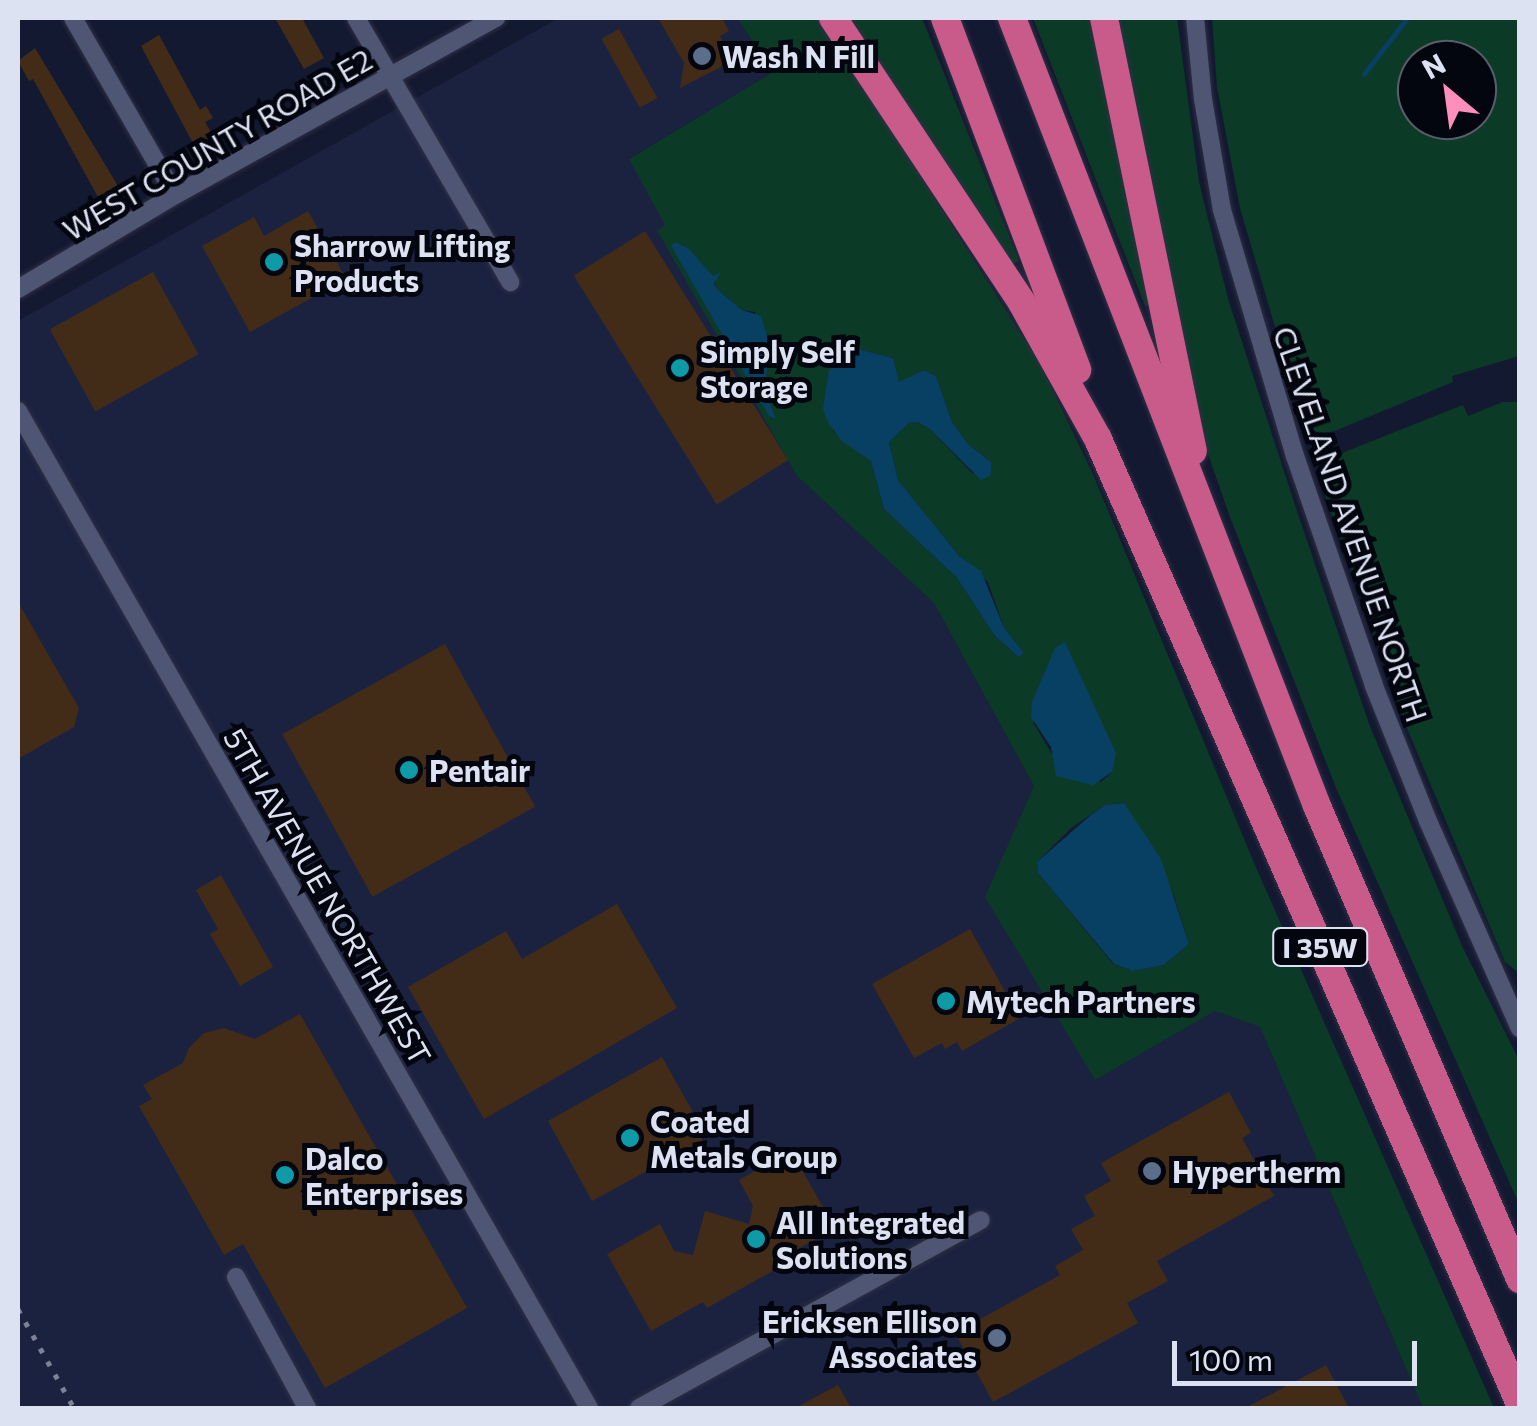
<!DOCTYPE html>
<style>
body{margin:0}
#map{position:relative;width:1537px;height:1426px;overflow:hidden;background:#141932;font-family:Commissioner,sans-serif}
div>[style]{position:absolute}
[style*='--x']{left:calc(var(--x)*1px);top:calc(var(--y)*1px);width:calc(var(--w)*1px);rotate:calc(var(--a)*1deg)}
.built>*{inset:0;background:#1b2240}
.green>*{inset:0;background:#0b3b27}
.water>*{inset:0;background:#074062}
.stream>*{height:5px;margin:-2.5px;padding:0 2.5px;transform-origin:2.5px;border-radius:2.5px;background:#074062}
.building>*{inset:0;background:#432c17;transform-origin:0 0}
.roads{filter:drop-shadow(0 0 2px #2f3044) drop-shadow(0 0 2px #2f3044)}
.minor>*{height:18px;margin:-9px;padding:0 9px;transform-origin:9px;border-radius:9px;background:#4f5673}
.highway>*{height:28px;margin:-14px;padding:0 14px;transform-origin:14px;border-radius:14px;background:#c95b8b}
.rail>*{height:5px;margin-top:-2.5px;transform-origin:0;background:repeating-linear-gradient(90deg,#7d8297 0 5px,transparent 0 15px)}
.dots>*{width:28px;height:28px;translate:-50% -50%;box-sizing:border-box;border:5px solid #04060f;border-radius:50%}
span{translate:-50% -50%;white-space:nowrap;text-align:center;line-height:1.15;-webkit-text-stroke:10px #04060f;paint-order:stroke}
.shield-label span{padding:2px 8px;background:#04060f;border:2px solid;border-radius:8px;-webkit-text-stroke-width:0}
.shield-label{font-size:28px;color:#dde2f3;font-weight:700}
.poi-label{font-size:30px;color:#dde2f3;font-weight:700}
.left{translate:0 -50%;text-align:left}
.right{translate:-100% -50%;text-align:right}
.street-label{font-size:30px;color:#dde2f3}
.frame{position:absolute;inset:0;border:20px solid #dde2f3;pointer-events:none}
.north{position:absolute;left:1397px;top:40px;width:100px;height:100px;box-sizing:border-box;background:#04060f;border:2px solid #5b5e6a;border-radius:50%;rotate:331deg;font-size:28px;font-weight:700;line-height:40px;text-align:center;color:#dde2f3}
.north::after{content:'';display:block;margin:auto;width:35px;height:45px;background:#fe8ebb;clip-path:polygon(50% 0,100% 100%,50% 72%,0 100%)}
.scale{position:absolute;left:1172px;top:1341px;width:245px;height:45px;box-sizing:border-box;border:5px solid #dde2f3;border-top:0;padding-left:12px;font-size:30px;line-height:35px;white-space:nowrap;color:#dde2f3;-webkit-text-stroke:8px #04060f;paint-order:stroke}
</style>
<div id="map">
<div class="built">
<div style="clip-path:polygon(559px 18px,737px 18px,773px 72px,630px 158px,666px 225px,658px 229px,797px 476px,934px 603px,1034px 786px,986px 897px,1095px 1080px,1215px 1011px,1260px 1027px,1423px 1408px,18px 1408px,18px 321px)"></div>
</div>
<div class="green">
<div style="clip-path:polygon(evenodd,737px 18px,819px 18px,1039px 362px,1092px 472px,1254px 863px,1494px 1408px,1423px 1408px,1260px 1027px,1215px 1011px,1095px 1080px,985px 897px,1034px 786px,934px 603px,797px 476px,657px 230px,665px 225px,629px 159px,773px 72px,737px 18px,671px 246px,713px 277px,717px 289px,742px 310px,755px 312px,772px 419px,671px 246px,737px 18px,858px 349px,893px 358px,899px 383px,924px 370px,936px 376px,952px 422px,968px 444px,991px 462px,973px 474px,930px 429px,916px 422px,909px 423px,889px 442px,898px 480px,960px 557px,988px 582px,1004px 628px,1024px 653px,1019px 657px,995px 636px,957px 578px,884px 509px,871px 461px,833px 431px,837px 362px,858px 349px,737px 18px,1048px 673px,1112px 772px,1101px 782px,1053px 756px,1034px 724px,1032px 702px,1048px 673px,737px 18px,1124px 803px,1174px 896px,1189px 944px,1164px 965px,1133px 971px,1113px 964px,1038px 873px,1037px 862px,1071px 828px,1105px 805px,1124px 803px)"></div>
<div style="clip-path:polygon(844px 18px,922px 18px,1019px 261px,1005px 267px)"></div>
<div style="clip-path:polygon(1033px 18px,1092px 18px,1152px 304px,1145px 306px)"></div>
<div style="clip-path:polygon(1109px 18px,1177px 18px,1199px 182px,1228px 299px,1295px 505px,1369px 724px,1462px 946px,1519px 1060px,1519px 1204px,1337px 790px,1230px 517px,1195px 416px)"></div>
<div style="clip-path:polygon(evenodd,1212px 18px,1519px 18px,1519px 356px,1452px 376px,1453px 382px,1337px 430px,1321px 434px,1304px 425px,1240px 208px,1217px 87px,1212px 18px,1477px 60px,1477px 120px,1417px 120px,1417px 60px,1477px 60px)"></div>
<div style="clip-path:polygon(1503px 402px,1520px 402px,1519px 973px,1505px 962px,1404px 721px,1319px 478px,1324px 464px,1347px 451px,1463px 405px,1468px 416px)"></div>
</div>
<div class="water">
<div style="clip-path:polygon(675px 242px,689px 249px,713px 276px,721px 272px,714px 283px,717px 289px,742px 310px,761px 316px,769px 342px,765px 392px,776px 419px,769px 416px,671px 246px)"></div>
<div style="clip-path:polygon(858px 349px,893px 358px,899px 382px,924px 370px,936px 376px,952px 422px,968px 444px,991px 462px,991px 475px,981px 480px,930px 429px,917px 422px,909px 423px,889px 442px,898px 480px,960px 557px,981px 571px,1004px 628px,1024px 653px,1019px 657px,995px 636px,957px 578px,884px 509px,871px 461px,842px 441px,828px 423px,823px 409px,829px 370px)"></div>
<div style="clip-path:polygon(1065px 642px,1116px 753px,1112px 772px,1093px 785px,1056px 776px,1051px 747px,1031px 717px,1032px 702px,1055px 648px)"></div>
<div style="clip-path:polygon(1124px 803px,1161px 859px,1189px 944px,1164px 965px,1133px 971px,1114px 964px,1038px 873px,1037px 862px,1091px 815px,1105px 805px)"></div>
</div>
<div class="stream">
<div style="--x:1364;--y:74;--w:71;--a:-52.5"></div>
</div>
<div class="building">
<div style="clip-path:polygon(275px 18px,302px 18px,324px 58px,304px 69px)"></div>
<div style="clip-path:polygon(658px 18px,722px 18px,729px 31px,720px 36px,727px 49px,721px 67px,680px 88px,684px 63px)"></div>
<div style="left:619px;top:29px;width:79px;height:20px;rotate:61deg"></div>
<div style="clip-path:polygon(159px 35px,200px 110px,206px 106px,213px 118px,205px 122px,214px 137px,195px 147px,141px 46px)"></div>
<div style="clip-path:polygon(35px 48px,118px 186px,98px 197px,33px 79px,29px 81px,18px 61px)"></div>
<div style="clip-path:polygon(308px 211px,346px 279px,250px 332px,202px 246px,254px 217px,264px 236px)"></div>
<div style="left:645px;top:231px;width:270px;height:84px;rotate:58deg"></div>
<div style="left:153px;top:272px;width:94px;height:118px;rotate:61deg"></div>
<div style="clip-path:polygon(18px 602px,79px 708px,74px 727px,18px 759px)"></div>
<div style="left:445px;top:644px;width:186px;height:186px;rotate:61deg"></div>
<div style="clip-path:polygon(221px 875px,273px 967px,240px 986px,210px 934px,218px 929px,196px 890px)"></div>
<div style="clip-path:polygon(617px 904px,677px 1008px,484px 1119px,408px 987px,506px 931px,522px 959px)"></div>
<div style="clip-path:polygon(970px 929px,1020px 1018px,962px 1051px,957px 1042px,945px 1049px,942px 1043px,914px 1058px,872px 984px)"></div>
<div style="clip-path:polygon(300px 1014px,467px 1308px,325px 1388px,243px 1244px,224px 1255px,139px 1106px,152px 1099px,143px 1085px,183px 1063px,189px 1048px,204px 1033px,224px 1028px,255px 1039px)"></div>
<div style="clip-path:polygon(662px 1057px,698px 1121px,706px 1155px,675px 1173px,667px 1160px,592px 1201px,548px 1121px)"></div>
<div style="clip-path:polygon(1229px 1092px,1251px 1133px,1242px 1138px,1274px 1196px,1157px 1261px,1168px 1281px,1127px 1303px,1138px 1323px,993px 1402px,955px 1333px,1060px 1275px,1055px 1266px,1083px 1250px,1071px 1229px,1095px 1216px,1084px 1196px,1111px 1181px,1101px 1163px)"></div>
<div style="clip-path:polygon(791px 1151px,835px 1228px,782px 1258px,785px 1264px,707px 1308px,703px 1302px,651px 1331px,607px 1254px,660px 1224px,674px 1251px,693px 1255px,705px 1211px,749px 1224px,753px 1206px,739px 1180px)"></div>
<div style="clip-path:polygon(1326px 1365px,1349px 1408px,1245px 1408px)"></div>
<div style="clip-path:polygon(838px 1385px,851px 1408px,795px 1408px)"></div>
</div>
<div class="roads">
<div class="minor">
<div style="--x:73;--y:18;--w:204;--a:60"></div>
<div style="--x:356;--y:18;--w:306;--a:59.7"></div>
<div style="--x:1195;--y:18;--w:81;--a:84.4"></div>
<div style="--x:1203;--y:99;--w:113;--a:80.3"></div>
<div style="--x:1222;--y:210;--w:257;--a:73.5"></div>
<div style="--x:1295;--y:456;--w:243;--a:71"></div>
<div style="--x:1374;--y:686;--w:145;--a:68.2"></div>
<div style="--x:1428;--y:821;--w:227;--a:66.1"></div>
<div style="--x:18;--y:289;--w:183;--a:-30.9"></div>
<div style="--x:175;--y:195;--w:367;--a:-28.9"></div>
<div style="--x:18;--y:411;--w:1149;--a:60.2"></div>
<div style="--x:236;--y:1277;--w:149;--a:61.5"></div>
<div style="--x:639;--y:1408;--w:390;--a:-28.8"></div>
</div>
<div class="highway">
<div style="--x:833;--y:18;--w:342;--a:56.4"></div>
<div style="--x:1022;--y:303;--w:156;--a:60.8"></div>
<div style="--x:1098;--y:439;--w:1053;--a:66.38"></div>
<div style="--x:945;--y:18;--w:376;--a:69.4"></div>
<div style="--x:1012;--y:18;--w:845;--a:68.84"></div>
<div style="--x:1317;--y:806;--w:515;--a:66.77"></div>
<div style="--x:1104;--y:18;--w:442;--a:78.4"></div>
</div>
</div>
<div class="rail">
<div style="--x:18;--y:1309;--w:114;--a:60.5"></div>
</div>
<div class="dots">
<div style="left:702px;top:56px;background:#5c6f8a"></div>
<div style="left:274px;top:262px;background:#0f9aa8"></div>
<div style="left:680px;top:368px;background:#0f9aa8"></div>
<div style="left:409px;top:770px;background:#0f9aa8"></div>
<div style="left:946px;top:1001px;background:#0f9aa8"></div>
<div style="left:630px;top:1138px;background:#0f9aa8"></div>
<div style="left:1152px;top:1171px;background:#5c6f8a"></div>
<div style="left:285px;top:1175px;background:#0f9aa8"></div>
<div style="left:756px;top:1239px;background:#0f9aa8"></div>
<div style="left:997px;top:1338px;background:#5c6f8a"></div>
</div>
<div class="shield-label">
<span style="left:1320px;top:947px">I 35W</span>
</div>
<div class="poi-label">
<span class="left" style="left:722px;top:56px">Wash N Fill</span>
<span class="left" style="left:294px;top:262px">Sharrow Lifting<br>Products</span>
<span class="left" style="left:700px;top:368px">Simply Self<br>Storage</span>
<span class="left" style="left:429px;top:770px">Pentair</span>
<span class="left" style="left:966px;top:1001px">Mytech Partners</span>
<span class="left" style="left:650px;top:1138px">Coated<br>Metals Group</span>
<span class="left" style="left:305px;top:1175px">Dalco<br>Enterprises</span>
<span class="left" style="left:1172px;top:1171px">Hypertherm</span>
<span class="left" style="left:776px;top:1239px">All Integrated<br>Solutions</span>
<span class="right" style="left:977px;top:1338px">Ericksen Ellison<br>Associates</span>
</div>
<div class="street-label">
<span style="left:217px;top:144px;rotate:-30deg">WEST COUNTY ROAD E2</span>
<span style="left:1351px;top:524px;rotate:71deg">CLEVELAND AVENUE NORTH</span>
<span style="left:328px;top:896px;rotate:60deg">5TH AVENUE NORTHWEST</span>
</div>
<div class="frame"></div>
<div class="north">N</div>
<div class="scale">100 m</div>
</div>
